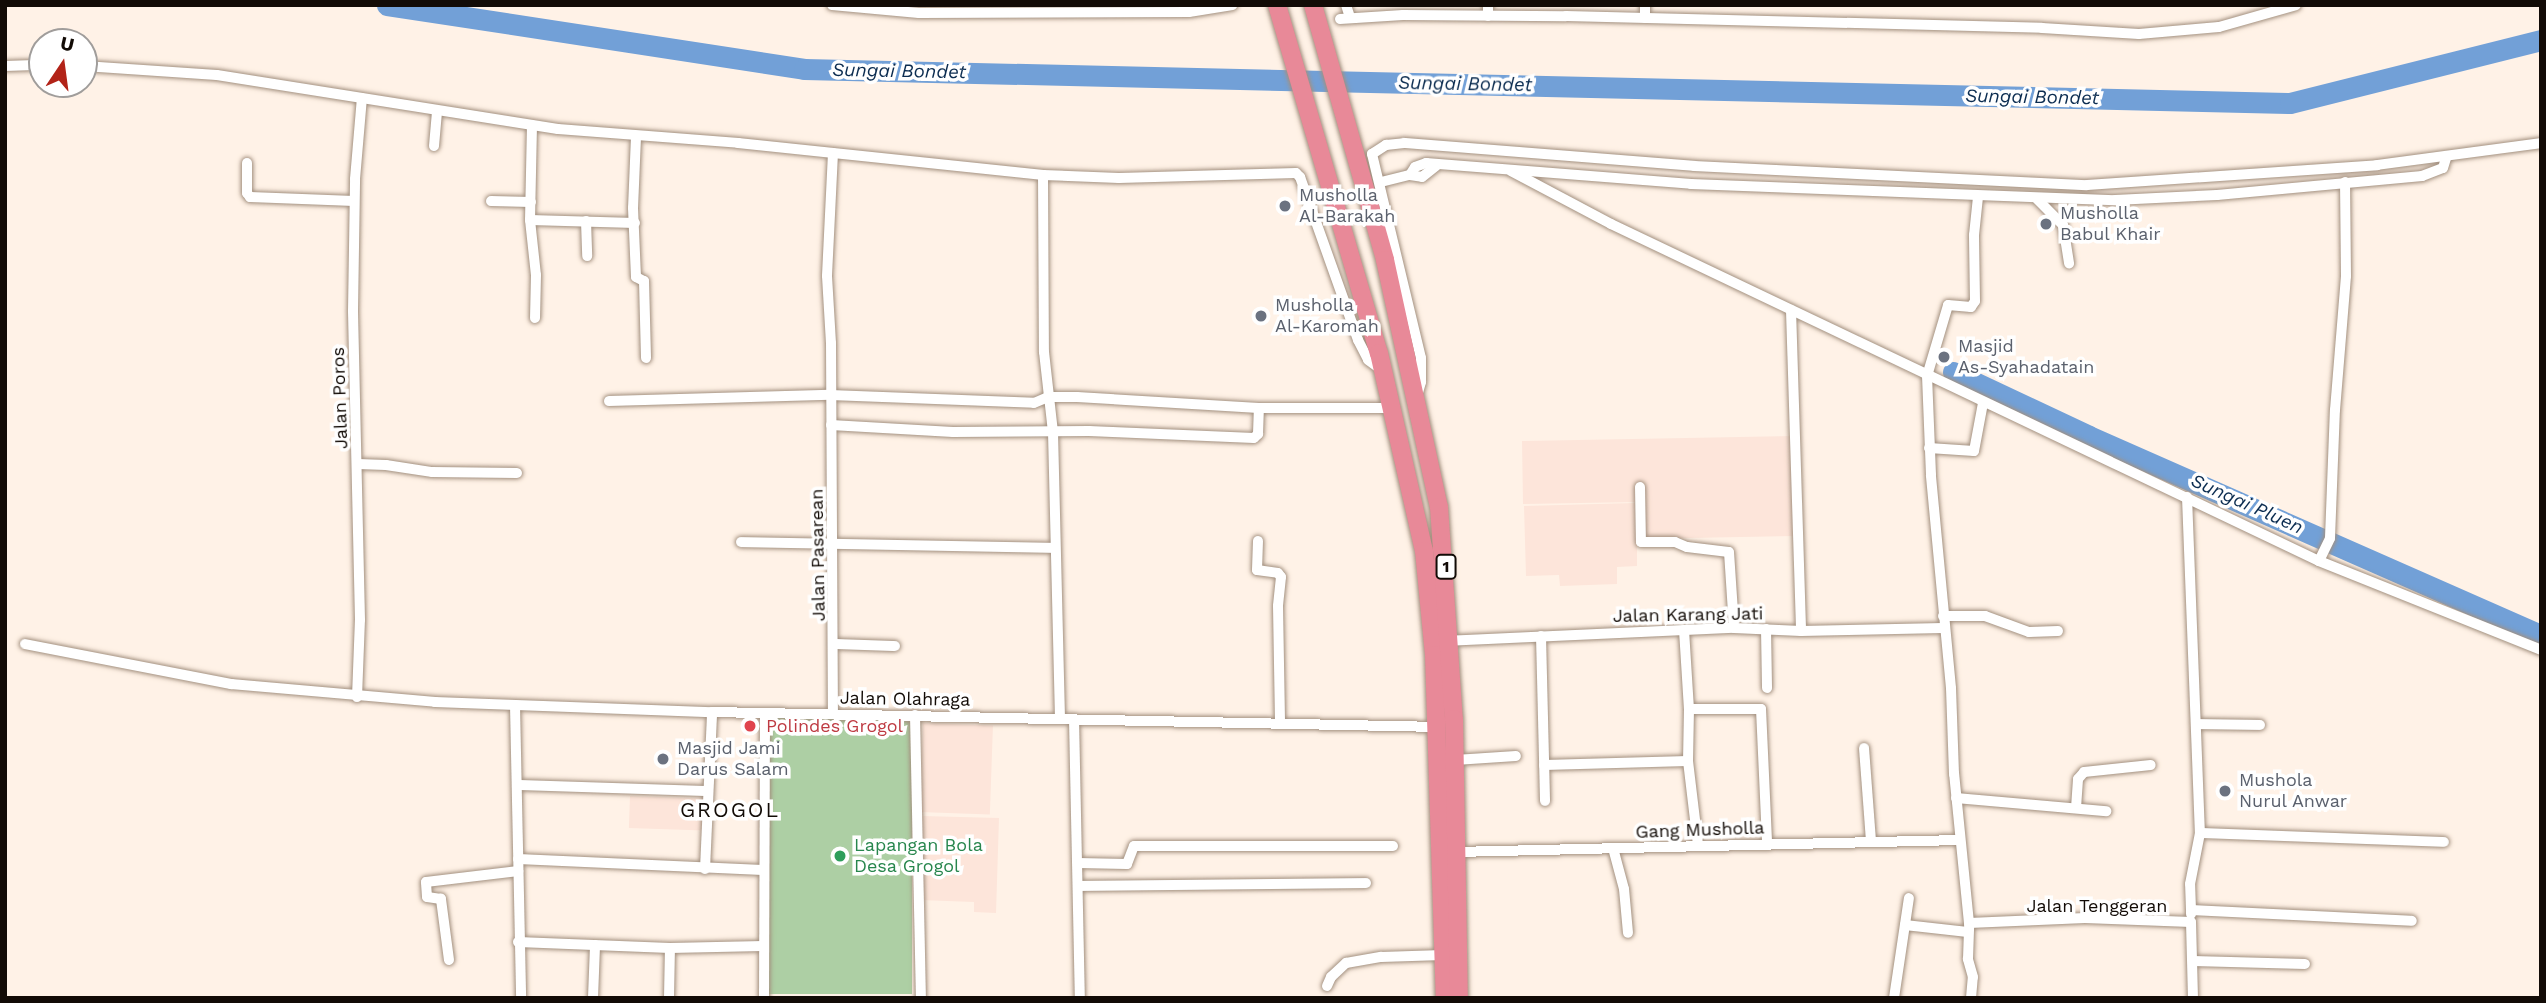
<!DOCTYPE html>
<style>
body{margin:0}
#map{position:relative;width:2546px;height:1003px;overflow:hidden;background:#fff2e7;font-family:"Work Sans",sans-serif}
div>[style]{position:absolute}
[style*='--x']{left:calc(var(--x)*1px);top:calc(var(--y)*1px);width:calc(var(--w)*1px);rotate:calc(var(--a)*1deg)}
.education>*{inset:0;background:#fde5da;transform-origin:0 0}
.green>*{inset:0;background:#adcfa4;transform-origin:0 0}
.river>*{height:21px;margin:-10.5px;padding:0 10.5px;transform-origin:10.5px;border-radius:10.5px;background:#72a0d7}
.roads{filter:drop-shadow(0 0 2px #a3907f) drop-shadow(0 0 2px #a3907f)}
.street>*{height:10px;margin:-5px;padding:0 5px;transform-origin:5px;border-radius:5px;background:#fff}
.highway>*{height:18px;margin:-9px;padding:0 9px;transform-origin:9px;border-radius:9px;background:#e88998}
.dots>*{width:19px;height:19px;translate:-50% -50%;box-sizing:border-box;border:4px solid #fff;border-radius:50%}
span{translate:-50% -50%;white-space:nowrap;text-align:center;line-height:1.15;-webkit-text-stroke:7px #fff;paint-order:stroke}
.shield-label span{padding:2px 5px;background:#fff;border:2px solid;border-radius:5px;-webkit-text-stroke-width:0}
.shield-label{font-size:16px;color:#120b06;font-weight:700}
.worship-label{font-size:18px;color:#5b616d}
.left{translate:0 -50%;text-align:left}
.street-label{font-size:18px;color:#120b06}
.health-label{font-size:18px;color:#be3a42}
.leisure-label{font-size:18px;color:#27864d}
.water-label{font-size:19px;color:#0b2c50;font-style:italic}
.quarter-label{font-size:21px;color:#120b06;letter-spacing:2px}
.frame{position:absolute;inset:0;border:7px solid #120b06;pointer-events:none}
.north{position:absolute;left:28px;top:28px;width:70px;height:70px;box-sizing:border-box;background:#fff;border:2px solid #a09d9b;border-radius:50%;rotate:13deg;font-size:19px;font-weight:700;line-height:28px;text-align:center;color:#120b06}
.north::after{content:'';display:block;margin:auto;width:24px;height:32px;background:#b22318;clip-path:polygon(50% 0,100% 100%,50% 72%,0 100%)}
</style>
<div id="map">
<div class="education">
<div style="clip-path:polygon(1796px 436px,1798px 536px,1637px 539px,1637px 566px,1617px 567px,1617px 584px,1560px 586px,1559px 575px,1526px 576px,1524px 506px,1635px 503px,1636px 516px,1636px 502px,1523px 504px,1522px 441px)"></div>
<div style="left:923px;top:723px;width:70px;height:89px;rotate:2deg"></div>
<div style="left:630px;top:796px;width:75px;height:32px;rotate:2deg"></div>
<div style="clip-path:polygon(922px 816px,999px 818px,996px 913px,974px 912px,974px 902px,920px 900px)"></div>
</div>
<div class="green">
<div style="left:769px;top:717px;width:143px;height:277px"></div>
</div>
<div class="river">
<div style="--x:387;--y:5;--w:422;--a:8.7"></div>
<div style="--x:804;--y:69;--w:1486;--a:1.31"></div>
<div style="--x:2290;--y:103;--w:259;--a:-14.1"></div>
<div style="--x:1953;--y:372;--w:150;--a:25.2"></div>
<div style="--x:2089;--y:436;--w:494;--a:23.8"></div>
</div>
<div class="roads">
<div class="street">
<div style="--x:832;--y:5;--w:87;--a:5.3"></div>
<div style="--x:919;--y:13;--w:270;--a:-0.2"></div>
<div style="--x:1189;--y:12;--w:44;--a:-9.2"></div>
<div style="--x:1346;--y:5;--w:13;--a:72"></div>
<div style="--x:1645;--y:5;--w:13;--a:90"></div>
<div style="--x:1488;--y:16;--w:11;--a:-90"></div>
<div style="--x:1340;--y:19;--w:63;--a:-3.6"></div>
<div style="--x:1403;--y:15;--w:163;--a:0.4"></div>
<div style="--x:1566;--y:16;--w:476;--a:1.4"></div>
<div style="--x:2042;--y:28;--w:97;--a:3.5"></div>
<div style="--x:2139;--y:34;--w:80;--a:-5"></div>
<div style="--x:2219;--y:27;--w:80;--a:-15.9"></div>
<div style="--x:5;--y:66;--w:37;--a:-2"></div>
<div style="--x:84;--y:66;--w:133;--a:3.9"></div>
<div style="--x:217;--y:75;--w:345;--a:9"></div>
<div style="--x:558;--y:129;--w:181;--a:4.4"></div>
<div style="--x:738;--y:143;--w:307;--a:6"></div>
<div style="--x:1043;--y:175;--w:76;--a:2.3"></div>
<div style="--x:1119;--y:178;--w:177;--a:-1.6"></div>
<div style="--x:1296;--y:173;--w:6;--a:45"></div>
<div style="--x:1300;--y:177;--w:173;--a:70.4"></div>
<div style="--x:1358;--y:340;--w:22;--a:63"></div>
<div style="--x:1368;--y:360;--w:17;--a:36"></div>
<div style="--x:532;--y:125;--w:95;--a:91.2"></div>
<div style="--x:530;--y:220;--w:55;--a:83.8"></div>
<div style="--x:536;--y:275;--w:43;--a:91.3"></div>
<div style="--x:636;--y:137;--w:71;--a:92.4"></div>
<div style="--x:633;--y:208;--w:69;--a:87.5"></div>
<div style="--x:636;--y:277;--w:9;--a:27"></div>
<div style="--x:644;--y:281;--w:77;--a:88.5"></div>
<div style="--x:434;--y:146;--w:34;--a:-85"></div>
<div style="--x:833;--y:153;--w:123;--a:92.8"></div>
<div style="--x:827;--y:276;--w:67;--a:86.6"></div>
<div style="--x:831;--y:343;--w:371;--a:89.7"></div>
<div style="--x:247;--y:163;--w:30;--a:90"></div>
<div style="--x:247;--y:193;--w:5;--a:53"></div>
<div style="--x:250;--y:197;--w:104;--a:2.2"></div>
<div style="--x:1511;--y:171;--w:113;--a:27.9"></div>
<div style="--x:1611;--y:224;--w:784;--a:25.45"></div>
<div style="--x:2319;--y:561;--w:239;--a:21.8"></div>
<div style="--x:1043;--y:175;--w:177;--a:89.7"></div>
<div style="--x:1044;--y:352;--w:81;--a:83.6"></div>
<div style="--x:1053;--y:432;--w:287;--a:88.6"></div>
<div style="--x:1410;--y:175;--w:12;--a:9"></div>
<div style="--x:1422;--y:177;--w:18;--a:-38"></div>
<div style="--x:1381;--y:182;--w:30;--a:-14"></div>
<div style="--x:1410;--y:175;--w:9;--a:-58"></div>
<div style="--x:1415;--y:167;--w:12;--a:-20"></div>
<div style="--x:1426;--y:163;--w:266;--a:4.5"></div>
<div style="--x:1691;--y:184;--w:424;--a:2.2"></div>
<div style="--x:2115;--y:200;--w:102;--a:-2.8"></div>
<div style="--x:2217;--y:195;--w:206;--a:-5.3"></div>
<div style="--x:2422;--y:176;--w:22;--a:-21"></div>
<div style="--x:2443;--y:168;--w:10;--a:-73"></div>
<div style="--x:2037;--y:199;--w:37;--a:45"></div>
<div style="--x:2063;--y:225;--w:39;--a:81"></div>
<div style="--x:491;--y:201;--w:40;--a:1.4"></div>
<div style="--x:530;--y:220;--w:105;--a:1.6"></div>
<div style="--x:586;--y:221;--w:35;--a:88"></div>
<div style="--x:1791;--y:310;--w:321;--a:88.2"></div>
<div style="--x:1417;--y:396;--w:15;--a:-74"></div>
<div style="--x:1421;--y:382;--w:24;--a:-90"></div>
<div style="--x:1421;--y:358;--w:210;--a:-103.5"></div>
<div style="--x:1372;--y:154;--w:17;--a:-33"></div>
<div style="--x:1386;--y:145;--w:18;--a:-6"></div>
<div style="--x:1404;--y:143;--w:291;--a:4.5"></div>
<div style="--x:1694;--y:166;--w:393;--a:2.8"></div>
<div style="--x:2087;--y:185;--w:291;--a:-3.9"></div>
<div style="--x:2377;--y:165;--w:165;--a:-7.6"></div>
<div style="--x:609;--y:401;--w:221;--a:-1.6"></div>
<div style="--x:830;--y:395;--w:204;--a:2.2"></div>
<div style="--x:1034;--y:403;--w:15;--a:-23"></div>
<div style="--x:1048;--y:397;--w:29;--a:0"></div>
<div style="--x:1077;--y:397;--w:182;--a:3.5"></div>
<div style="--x:1259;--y:408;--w:134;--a:0"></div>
<div style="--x:831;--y:425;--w:122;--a:3.3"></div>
<div style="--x:953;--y:432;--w:136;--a:-0.4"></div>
<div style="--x:1089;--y:431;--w:165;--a:2.4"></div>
<div style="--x:1254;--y:438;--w:6;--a:-45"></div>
<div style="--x:1258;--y:434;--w:26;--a:-88"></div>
<div style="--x:1929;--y:448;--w:45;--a:3.8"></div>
<div style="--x:1974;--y:451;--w:49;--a:-79.4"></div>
<div style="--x:358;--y:464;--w:28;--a:2"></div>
<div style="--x:386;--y:465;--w:47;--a:8.7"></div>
<div style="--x:432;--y:472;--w:85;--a:0.7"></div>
<div style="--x:1640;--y:487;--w:55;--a:89"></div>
<div style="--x:1641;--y:542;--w:34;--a:0"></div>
<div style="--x:1675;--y:542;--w:13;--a:23"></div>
<div style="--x:1687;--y:547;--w:42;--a:6.8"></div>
<div style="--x:1729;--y:552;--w:76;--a:86.2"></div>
<div style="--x:2187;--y:497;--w:336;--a:87.8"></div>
<div style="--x:1258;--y:541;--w:29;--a:92"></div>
<div style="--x:1257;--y:570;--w:21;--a:8"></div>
<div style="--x:1278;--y:573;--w:5;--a:53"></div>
<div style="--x:1281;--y:577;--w:29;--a:96"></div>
<div style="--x:1278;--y:606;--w:118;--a:89"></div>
<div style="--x:741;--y:542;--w:314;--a:1.1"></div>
<div style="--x:2319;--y:561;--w:25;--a:-64"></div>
<div style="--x:2330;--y:538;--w:128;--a:-87.8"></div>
<div style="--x:2335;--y:410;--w:134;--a:-85.3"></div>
<div style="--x:2346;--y:276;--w:94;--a:-90.6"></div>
<div style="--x:1943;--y:616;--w:42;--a:0"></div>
<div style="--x:1985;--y:616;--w:47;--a:20"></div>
<div style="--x:2029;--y:632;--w:29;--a:-2"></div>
<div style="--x:1766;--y:629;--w:59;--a:89"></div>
<div style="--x:1684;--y:630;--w:79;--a:86.4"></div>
<div style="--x:1689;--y:709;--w:52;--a:91.1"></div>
<div style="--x:1688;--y:761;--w:85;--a:83.2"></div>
<div style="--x:1541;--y:636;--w:165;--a:88.6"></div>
<div style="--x:1444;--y:641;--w:290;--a:-2.6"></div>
<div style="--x:1734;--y:628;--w:67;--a:2.6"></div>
<div style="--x:1801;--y:631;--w:142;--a:-1.2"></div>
<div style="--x:25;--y:644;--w:210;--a:11"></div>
<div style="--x:231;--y:684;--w:205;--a:5"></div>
<div style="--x:435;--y:702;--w:277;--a:2.1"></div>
<div style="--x:712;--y:712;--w:727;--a:1.18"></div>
<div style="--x:834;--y:644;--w:61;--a:1.9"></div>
<div style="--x:357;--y:697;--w:77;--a:-87.8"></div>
<div style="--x:360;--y:620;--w:309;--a:-91.3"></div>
<div style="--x:353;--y:311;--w:132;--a:-89.1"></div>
<div style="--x:355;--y:179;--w:81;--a:-85.1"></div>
<div style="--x:515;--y:705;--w:293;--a:88.8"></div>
<div style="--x:1689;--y:709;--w:72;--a:0"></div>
<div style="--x:1761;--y:709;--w:134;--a:87.4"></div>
<div style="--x:915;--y:715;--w:283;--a:88.8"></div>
<div style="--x:1074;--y:719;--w:279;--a:88.8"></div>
<div style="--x:2198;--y:724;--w:62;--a:0.9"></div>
<div style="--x:1864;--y:748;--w:94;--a:85.7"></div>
<div style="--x:1455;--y:760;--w:61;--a:-3.8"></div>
<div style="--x:1544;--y:765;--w:144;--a:-1.6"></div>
<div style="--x:517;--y:785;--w:191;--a:1.8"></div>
<div style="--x:1956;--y:798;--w:151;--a:5"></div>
<div style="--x:2076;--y:808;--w:29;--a:-86"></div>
<div style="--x:2078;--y:779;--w:9;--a:-49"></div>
<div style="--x:2084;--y:772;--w:67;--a:-6"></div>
<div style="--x:1613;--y:848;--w:42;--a:75"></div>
<div style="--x:1624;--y:889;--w:44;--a:84.8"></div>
<div style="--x:1455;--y:852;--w:505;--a:-1.36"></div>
<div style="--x:518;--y:859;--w:245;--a:2.6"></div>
<div style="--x:1078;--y:863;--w:49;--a:1.2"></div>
<div style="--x:1127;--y:864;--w:19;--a:-69"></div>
<div style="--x:1134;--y:846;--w:259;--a:0"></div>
<div style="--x:705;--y:869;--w:157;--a:-87.4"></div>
<div style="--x:1079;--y:886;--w:287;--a:-0.6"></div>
<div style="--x:2191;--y:910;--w:26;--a:-92"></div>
<div style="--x:2190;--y:884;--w:52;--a:-78.9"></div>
<div style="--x:2200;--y:833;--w:244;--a:2.1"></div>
<div style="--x:2191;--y:914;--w:4;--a:-90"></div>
<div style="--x:2191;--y:910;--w:221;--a:2.8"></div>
<div style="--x:1969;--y:923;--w:116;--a:-2.5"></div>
<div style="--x:2085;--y:918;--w:106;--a:2.2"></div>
<div style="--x:2191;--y:922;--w:76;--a:88.5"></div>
<div style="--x:1905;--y:925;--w:63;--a:6.3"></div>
<div style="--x:518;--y:942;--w:152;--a:2.3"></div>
<div style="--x:670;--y:948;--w:93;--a:-1.2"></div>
<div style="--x:449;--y:960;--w:62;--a:-97.5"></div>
<div style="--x:441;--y:899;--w:14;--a:-172"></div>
<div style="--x:427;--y:897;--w:15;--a:-94"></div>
<div style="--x:426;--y:882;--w:93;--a:-6.8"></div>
<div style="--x:2193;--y:961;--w:112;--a:1.5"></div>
<div style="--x:1327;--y:986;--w:10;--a:-66"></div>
<div style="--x:1331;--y:977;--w:21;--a:-43"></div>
<div style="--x:1346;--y:963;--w:36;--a:-10"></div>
<div style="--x:1381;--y:957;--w:62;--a:-1.8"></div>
<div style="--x:593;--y:998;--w:53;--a:-87.8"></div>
<div style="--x:669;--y:998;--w:50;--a:-88.9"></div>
<div style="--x:764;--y:998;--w:285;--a:-89.8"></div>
<div style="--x:1894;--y:998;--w:101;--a:-81.5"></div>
<div style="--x:1971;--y:998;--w:21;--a:-85"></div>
<div style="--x:1973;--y:977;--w:19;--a:-106"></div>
<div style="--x:1968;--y:959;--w:36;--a:-88"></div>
<div style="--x:1969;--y:923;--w:150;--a:-95.7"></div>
<div style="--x:1954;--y:774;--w:86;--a:-92"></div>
<div style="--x:1951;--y:688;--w:214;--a:-95.4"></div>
<div style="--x:1931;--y:475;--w:99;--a:-92.3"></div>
<div style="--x:1927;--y:376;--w:74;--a:-73.5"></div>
<div style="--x:1948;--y:305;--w:23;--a:5"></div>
<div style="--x:1971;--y:307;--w:7;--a:-56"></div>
<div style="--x:1975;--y:301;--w:66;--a:-90.9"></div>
<div style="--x:1974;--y:235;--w:39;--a:-84"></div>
</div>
<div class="highway">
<div style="--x:1277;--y:5;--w:363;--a:73.7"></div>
<div style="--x:1379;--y:353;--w:203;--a:77.2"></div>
<div style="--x:1424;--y:551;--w:104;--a:84.5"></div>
<div style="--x:1434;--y:655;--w:343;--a:88.2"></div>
<div style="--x:1313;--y:5;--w:265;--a:74.2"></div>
<div style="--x:1385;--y:260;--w:253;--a:77.7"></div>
<div style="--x:1439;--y:507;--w:213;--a:86"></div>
<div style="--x:1454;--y:719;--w:279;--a:89"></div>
</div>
</div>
<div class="dots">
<div style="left:1285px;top:206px;background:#6b7280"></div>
<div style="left:2046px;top:224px;background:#6b7280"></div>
<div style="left:1261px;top:316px;background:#6b7280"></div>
<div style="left:1944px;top:357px;background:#6b7280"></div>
<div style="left:750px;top:726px;background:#e0444e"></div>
<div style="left:663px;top:759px;background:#6b7280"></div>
<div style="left:2225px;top:791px;background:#6b7280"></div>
<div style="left:840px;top:856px;background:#2e9e5b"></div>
</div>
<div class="shield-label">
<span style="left:1446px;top:567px">1</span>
</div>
<div class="worship-label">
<span class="left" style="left:1299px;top:206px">Musholla<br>Al-Barakah</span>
<span class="left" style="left:2060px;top:224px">Musholla<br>Babul Khair</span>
<span class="left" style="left:1275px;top:316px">Musholla<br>Al-Karomah</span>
<span class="left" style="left:1958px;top:357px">Masjid<br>As-Syahadatain</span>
<span class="left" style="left:677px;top:759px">Masjid Jami<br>Darus Salam</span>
<span class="left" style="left:2239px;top:791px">Mushola<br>Nurul Anwar</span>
</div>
<div class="street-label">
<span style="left:340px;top:398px;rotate:-92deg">Jalan Poros</span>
<span style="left:818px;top:555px;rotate:-91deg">Jalan Pasarean</span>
<span style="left:1688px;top:615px;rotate:-1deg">Jalan Karang Jati</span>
<span style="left:905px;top:699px;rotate:1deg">Jalan Olahraga</span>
<span style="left:1700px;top:830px;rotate:-2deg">Gang Musholla</span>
<span style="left:2097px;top:906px">Jalan Tenggeran</span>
</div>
<div class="health-label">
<span class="left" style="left:766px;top:726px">Polindes Grogol</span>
</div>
<div class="leisure-label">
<span class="left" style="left:854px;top:856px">Lapangan Bola<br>Desa Grogol</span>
</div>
<div class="water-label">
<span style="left:899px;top:71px;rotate:1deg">Sungai Bondet</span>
<span style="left:1465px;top:84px;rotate:1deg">Sungai Bondet</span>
<span style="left:2032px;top:97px;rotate:1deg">Sungai Bondet</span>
<span style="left:2247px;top:504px;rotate:24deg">Sungai Pluen</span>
</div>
<div class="quarter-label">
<span style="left:730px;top:810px">GROGOL</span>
</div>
<div class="frame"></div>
<div class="north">U</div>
</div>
